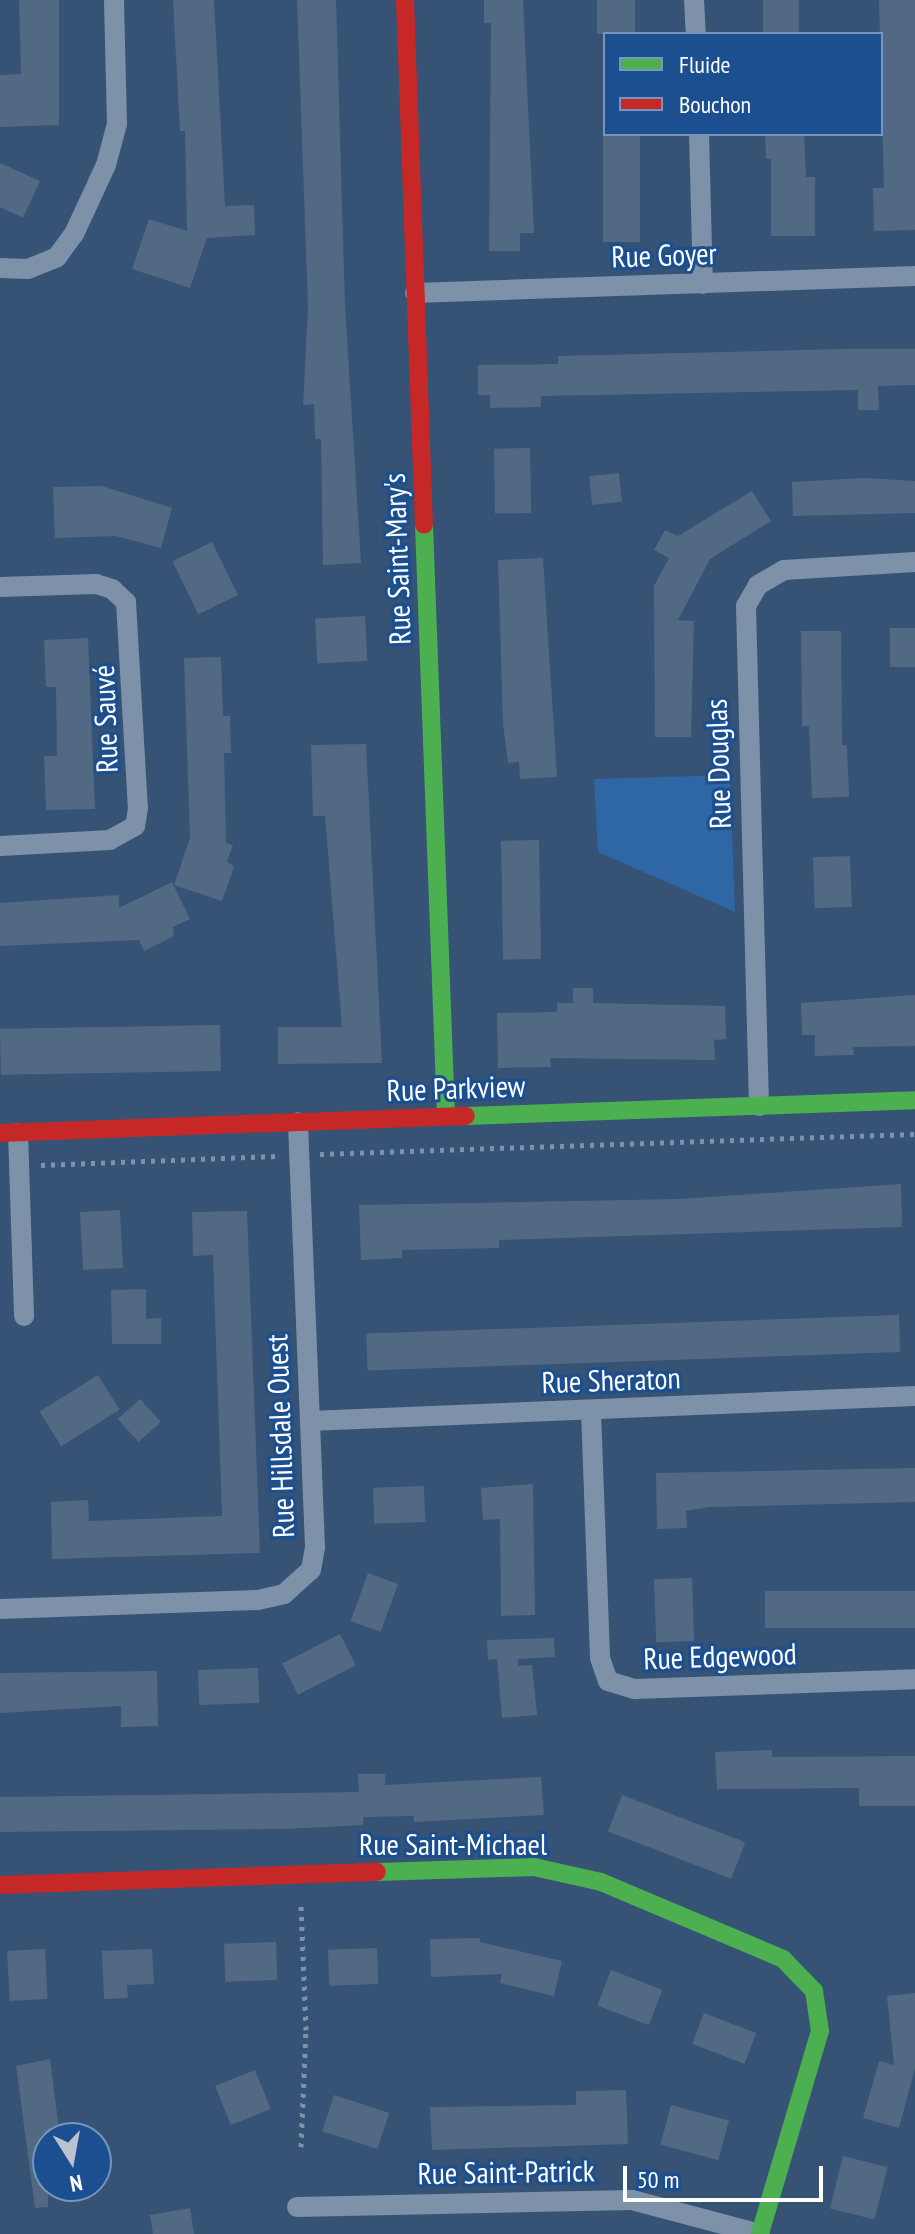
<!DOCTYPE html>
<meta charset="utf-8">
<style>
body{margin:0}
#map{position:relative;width:915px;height:2234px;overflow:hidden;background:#365274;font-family:"PT Sans Narrow",sans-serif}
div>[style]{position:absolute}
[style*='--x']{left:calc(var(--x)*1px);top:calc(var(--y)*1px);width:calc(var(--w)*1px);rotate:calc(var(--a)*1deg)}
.green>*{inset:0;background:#2f66a5}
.building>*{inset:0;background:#526984;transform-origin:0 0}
.path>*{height:5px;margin-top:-2.5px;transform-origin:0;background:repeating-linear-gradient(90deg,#7d92a8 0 4px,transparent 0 10px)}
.street>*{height:20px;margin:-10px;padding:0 10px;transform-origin:10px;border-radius:10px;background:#7d92a8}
.fast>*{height:18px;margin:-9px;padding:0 9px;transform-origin:9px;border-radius:9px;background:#4caf50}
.jam>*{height:18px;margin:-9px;padding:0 9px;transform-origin:9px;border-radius:9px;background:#c62828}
span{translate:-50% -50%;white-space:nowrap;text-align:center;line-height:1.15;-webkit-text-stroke:6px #1b4f8f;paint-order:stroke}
.street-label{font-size:30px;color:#fff}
.legend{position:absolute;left:603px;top:32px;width:280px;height:104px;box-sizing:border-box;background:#1b4f8f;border:2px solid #7695bc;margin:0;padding:10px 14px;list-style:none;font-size:24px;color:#fff}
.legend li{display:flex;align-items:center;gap:16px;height:40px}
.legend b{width:40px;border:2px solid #7695bc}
.north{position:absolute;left:32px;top:2122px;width:80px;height:80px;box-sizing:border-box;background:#1b4f8f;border:2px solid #7695bc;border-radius:50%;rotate:169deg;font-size:22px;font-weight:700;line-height:32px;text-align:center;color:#fff}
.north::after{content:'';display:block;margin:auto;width:28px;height:36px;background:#b9c2ce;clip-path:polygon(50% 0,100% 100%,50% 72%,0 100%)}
.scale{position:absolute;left:623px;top:2166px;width:200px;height:36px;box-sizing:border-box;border:4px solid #fff;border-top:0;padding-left:10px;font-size:24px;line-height:28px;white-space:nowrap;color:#fff;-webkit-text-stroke:6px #1b4f8f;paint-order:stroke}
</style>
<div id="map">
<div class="green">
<div style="clip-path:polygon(730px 775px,735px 912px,598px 852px,594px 779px)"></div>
</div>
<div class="building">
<div style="clip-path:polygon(19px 0,59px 0,59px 125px,0 127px,0 75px,21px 74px)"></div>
<div style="clip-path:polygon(173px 0,214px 0,225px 206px,254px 205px,255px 235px,207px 238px,190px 288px,132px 269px,149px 219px,187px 231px,185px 131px,180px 131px)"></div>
<div style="clip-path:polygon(297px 0,336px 0,345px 306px,361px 563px,323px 565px,321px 439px,315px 439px,314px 404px,303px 405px,308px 307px)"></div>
<div style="clip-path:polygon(484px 0,523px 0,534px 233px,520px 233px,520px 251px,489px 251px,491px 23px,484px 23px)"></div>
<div style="left:597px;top:0;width:38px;height:34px"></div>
<div style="left:763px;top:0;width:36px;height:34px"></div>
<div style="clip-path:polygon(879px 0,915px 0,915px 230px,874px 231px,873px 188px,884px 188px)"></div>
<div style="left:603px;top:134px;width:37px;height:108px"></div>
<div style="clip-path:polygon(765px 134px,804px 134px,806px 177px,815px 177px,815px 236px,771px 236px,771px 159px,766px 159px)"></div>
<div style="clip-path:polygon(0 163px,40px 181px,23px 218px,0 207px)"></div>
<div style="clip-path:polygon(846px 349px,915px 349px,915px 385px,878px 386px,879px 410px,858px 410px,858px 390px,541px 396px,541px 407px,490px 408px,490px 395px,478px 395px,478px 365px,558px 364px,558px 356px)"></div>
<div style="left:530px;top:448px;width:65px;height:36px;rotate:89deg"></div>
<div style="left:619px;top:473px;width:29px;height:30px;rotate:84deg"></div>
<div style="clip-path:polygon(865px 478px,915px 481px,915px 513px,793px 516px,792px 482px)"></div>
<div style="clip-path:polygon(102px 486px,172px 508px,161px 548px,116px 536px,55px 538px,53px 487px)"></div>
<div style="clip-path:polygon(752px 491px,771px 521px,710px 559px,678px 620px,694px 621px,691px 737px,655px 737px,654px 586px,669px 558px,654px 550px,665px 530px,678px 536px)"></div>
<div style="left:212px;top:542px;width:59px;height:44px;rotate:64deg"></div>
<div style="clip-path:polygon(543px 558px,557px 777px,520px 779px,519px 762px,508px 763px,503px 724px,498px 560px)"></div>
<div style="left:365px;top:616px;width:45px;height:50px;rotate:87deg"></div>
<div style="left:890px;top:628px;width:25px;height:39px"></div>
<div style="clip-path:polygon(801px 631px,841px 631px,842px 745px,847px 745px,849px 797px,812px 798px,809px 726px,802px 726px)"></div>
<div style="clip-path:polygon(88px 638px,95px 809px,46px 810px,44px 756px,57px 756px,56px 687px,46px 687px,44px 640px)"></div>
<div style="clip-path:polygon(221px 657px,223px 716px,230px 716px,231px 753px,224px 753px,226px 843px,233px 845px,227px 861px,234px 867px,222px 901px,174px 885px,190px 838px,184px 658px)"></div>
<div style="clip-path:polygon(366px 744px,382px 1063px,278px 1064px,278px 1027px,342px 1027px,325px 816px,313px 816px,311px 745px)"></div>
<div style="left:539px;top:840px;width:119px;height:38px;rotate:89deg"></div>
<div style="left:850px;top:856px;width:51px;height:37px;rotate:88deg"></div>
<div style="clip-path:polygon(172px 882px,190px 919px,173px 927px,174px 936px,144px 951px,139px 940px,0 946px,0 903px,119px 895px,119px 908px)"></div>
<div style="clip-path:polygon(573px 988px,593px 988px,593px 1003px,725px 1006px,726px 1039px,714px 1040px,715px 1060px,550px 1058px,551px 1067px,498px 1068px,497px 1013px,557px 1012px,557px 1003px,573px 1003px)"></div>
<div style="clip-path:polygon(915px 995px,915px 1046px,853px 1047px,854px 1055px,815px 1056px,815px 1035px,802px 1035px,801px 1003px)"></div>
<div style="left:220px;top:1025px;width:46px;height:220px;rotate:89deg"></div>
<div style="clip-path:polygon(901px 1184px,902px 1227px,499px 1240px,499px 1248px,402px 1250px,402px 1258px,361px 1260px,359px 1205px,680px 1199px)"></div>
<div style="left:120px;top:1210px;width:58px;height:40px;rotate:87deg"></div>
<div style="clip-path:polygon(247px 1211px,260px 1553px,52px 1559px,51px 1502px,88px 1500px,89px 1521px,222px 1516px,213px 1255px,193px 1256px,192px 1212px)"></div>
<div style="clip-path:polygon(146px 1289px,146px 1319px,161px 1318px,161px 1344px,112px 1344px,111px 1290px)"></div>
<div style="left:899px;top:1315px;width:37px;height:533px;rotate:88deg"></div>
<div style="left:98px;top:1375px;width:41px;height:69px;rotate:58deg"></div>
<div style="left:140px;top:1399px;width:31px;height:30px;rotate:48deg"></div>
<div style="clip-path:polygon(915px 1468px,915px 1502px,709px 1507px,686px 1511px,687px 1528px,657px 1529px,656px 1473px)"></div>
<div style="clip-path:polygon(533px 1484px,535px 1615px,501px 1616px,500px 1519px,483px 1520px,481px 1488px)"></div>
<div style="left:424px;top:1486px;width:36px;height:51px;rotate:88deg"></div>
<div style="left:368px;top:1573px;width:32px;height:51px;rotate:20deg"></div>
<div style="left:692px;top:1578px;width:63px;height:38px;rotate:88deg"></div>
<div style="left:915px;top:1591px;width:37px;height:150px;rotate:90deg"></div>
<div style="left:340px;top:1634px;width:35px;height:65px;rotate:63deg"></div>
<div style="clip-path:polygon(554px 1638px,555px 1657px,518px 1659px,518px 1666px,532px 1665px,537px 1715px,502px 1718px,497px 1659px,488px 1660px,487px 1640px)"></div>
<div style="left:258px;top:1668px;width:35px;height:60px;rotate:88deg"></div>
<div style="clip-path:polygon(157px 1671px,158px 1726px,121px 1727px,121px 1706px,0 1713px,0 1673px)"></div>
<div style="clip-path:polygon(772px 1750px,772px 1757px,915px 1756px,915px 1806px,859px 1806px,859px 1788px,717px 1789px,715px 1752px)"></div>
<div style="clip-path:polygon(358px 1774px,385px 1774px,385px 1785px,541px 1777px,544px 1815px,414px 1822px,414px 1816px,363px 1817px,363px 1825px,285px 1829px,0 1832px,0 1797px,359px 1792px)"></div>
<div style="left:622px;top:1795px;width:132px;height:39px;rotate:21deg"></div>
<div style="clip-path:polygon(480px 1938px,480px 1942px,562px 1961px,554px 1996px,500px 1983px,502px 1974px,431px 1977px,430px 1939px)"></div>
<div style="left:276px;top:1942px;width:38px;height:52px;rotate:88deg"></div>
<div style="left:377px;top:1948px;width:36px;height:49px;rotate:88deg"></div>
<div style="left:45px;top:1949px;width:50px;height:38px;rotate:87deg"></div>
<div style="clip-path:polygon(152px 1949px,154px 1984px,127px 1985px,128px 1998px,104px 1999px,102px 1951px)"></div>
<div style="left:611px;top:1970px;width:55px;height:38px;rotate:21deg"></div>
<div style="clip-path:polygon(915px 1993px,915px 2068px,899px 2128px,863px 2118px,879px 2061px,894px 2065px,887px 1996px)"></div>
<div style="left:704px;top:2013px;width:56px;height:33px;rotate:21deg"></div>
<div style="clip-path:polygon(50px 2059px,60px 2138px,48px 2138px,48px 2207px,35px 2208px,16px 2066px)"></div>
<div style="left:255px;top:2070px;width:42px;height:43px;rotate:68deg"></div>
<div style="clip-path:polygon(626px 2090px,628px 2144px,432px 2150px,430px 2107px,576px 2105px,576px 2091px)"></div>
<div style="left:334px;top:2095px;width:58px;height:38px;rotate:18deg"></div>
<div style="left:671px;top:2105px;width:60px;height:41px;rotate:15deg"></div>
<div style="left:843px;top:2156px;width:46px;height:54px;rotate:14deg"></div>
<div style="clip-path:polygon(190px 2208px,194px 2234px,153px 2234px,150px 2215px)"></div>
</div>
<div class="path">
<div style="--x:320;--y:1154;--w:595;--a:-1.93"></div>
<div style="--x:41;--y:1165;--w:237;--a:-2.2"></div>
<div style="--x:301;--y:2147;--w:117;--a:-87.6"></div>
<div style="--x:306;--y:2030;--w:127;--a:-92.3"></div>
</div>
<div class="street">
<div style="--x:694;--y:0;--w:34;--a:87"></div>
<div style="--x:699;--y:134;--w:150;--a:88.5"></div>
<div style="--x:0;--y:268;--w:28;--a:2"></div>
<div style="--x:28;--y:269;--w:31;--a:-22"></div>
<div style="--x:57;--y:257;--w:29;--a:-54"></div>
<div style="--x:74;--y:234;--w:76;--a:-65.1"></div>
<div style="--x:106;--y:165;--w:42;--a:-75"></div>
<div style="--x:117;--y:124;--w:124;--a:-91.4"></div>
<div style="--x:415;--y:293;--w:500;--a:-1.95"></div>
<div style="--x:0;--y:587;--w:96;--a:-1.8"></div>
<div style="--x:96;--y:584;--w:17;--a:17"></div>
<div style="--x:112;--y:589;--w:19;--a:43"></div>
<div style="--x:126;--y:602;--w:206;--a:86.7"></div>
<div style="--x:138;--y:808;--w:18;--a:99"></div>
<div style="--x:135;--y:826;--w:29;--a:151"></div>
<div style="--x:110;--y:840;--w:110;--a:176.9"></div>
<div style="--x:759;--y:1106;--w:500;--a:-91.49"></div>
<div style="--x:746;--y:606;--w:24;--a:-60"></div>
<div style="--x:758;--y:585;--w:30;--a:-30"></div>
<div style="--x:784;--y:570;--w:131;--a:-3.5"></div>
<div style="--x:18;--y:1133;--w:183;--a:88.1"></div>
<div style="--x:591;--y:1411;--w:247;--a:87.9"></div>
<div style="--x:600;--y:1658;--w:24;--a:71"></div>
<div style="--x:608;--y:1681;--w:28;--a:17"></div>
<div style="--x:635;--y:1689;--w:280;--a:-2"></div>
<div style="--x:310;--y:1421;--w:606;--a:-2.37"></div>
<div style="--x:0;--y:1609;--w:258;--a:-2"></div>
<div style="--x:258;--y:1600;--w:27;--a:-13"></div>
<div style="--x:284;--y:1594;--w:36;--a:-42"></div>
<div style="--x:311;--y:1570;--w:23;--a:-80"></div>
<div style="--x:315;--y:1547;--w:425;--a:-92.3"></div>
<div style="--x:297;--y:2207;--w:335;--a:-1.2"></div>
<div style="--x:632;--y:2200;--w:132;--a:14.9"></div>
</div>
<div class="fast">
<div style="--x:424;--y:525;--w:591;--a:87.87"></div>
<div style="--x:466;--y:1116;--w:449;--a:-2"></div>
<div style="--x:377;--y:1872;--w:157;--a:-1.8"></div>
<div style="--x:534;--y:1867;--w:69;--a:12.6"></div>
<div style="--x:601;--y:1882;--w:198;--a:22.9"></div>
<div style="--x:783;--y:1959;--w:45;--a:45.9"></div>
<div style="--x:814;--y:1991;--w:40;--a:81.5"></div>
<div style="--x:820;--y:2031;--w:212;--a:106.5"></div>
</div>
<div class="jam">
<div style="--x:405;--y:0;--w:525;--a:87.93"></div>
<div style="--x:0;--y:1133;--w:466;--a:-2.1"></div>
<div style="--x:0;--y:1885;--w:377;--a:-2"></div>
</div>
<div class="street-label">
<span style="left:664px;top:255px;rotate:-2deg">Rue Goyer</span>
<span style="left:397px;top:559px;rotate:-92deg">Rue Saint-Mary's</span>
<span style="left:105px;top:719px;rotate:-92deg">Rue Sauvé</span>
<span style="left:718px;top:764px;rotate:-92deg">Rue Douglas</span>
<span style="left:456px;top:1088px;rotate:-2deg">Rue Parkview</span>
<span style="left:611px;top:1380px;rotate:-2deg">Rue Sheraton</span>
<span style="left:280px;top:1436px;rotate:-92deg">Rue Hillsdale Ouest</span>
<span style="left:720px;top:1656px;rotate:-2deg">Rue Edgewood</span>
<span style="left:453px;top:1844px">Rue Saint-Michael</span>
<span style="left:506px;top:2172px;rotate:-1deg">Rue Saint-Patrick</span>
</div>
<ul class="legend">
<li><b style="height:10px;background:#4caf50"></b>Fluide</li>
<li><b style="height:10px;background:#c62828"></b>Bouchon</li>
</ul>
<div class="north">N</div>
<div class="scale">50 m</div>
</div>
